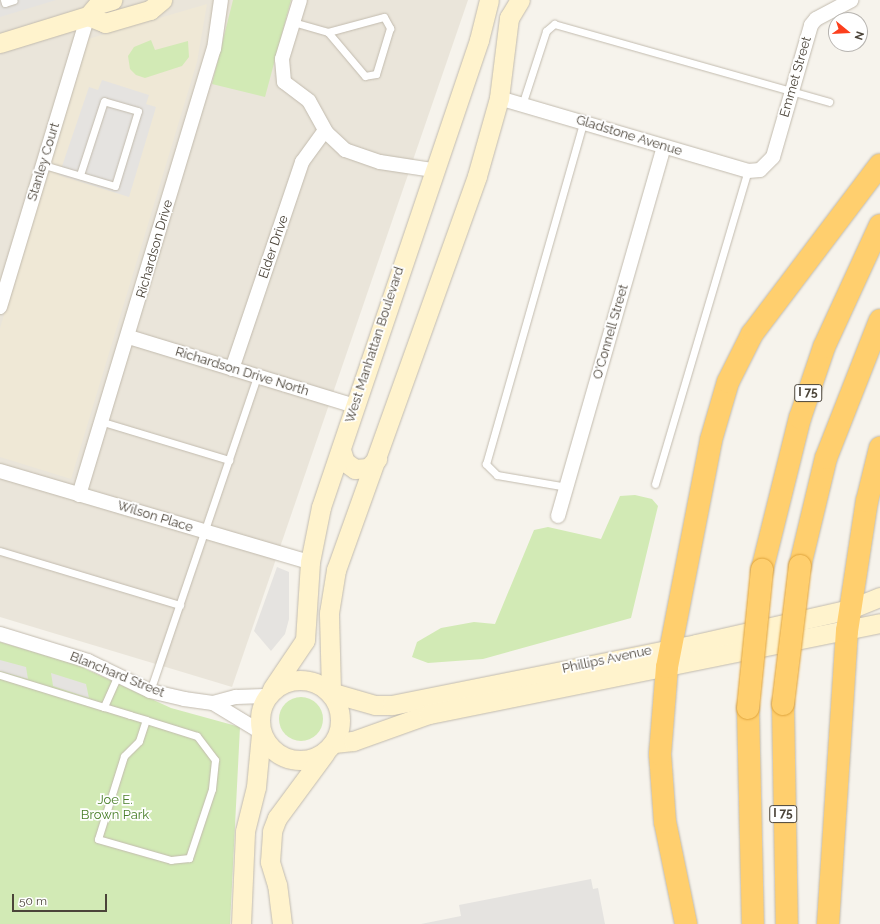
<!DOCTYPE html>
<style>
body{margin:0}
#map{position:relative;width:880px;height:924px;overflow:hidden;background:#f6f3ec;font-family:Raleway,sans-serif}
div>[style]{position:absolute}
[style*='--x']{left:calc(var(--x)*1px);top:calc(var(--y)*1px);width:calc(var(--w)*1px);rotate:calc(var(--a)*1deg)}
.residential>*{inset:0;background:#eae5da}
.education>*{inset:0;background:#efe8d6}
.green>*{inset:0;background:#d2eab5}
.round{border-radius:50%}
.parking>*{inset:0;background:#e5e3e0}
.roads{filter:drop-shadow(0 0 1px #c2bbae) drop-shadow(0 0 1px #c2bbae)}
.service>*{height:7px;margin:-3.5px;padding:0 3.5px;transform-origin:3.5px;border-radius:3.5px;background:#fff}
.minor>*{height:14px;margin:-7px;padding:0 7px;transform-origin:7px;border-radius:7px;background:#fff}
.secondary>*{height:19px;margin:-9.5px;padding:0 9.5px;transform-origin:9.5px;border-radius:9.5px;background:#fff3cd}
.secondary>.ring{margin:-9.5px;padding:0;box-sizing:content-box;background:none;border:19px solid #fff3cd;border-radius:50%}
.motorway>*{height:22px;margin:-11px;padding:0 11px;transform-origin:11px;border-radius:11px;background:#ffcf6e}
.bridges{filter:drop-shadow(0 0 1px #e0a43c) drop-shadow(0 0 1px #e0a43c)}
.motorway-bridge>*{height:22px;margin:-11px;padding:0 11px;transform-origin:11px;border-radius:11px;background:#ffcf6e}
span{translate:-50% -50%;white-space:nowrap;text-align:center;line-height:1.15;-webkit-text-stroke:3.5px #fff;paint-order:stroke}
.shield-label span{padding:1px 3px;background:#fff;border:1px solid;border-radius:3px;-webkit-text-stroke-width:0}
.shield-label{font-size:12px;color:#4b4439;font-weight:700}
.street-label{font-size:13px;color:#4b4439}
.park-label{font-size:13px;color:#4a7f2a}
.north{position:absolute;left:828px;top:12px;width:40px;height:40px;box-sizing:border-box;background:#fff;border:1px solid #b7b4b0;border-radius:50%;rotate:108deg;font-size:11px;font-weight:700;line-height:16px;text-align:center;color:#4b4439}
.north::after{content:'';display:block;margin:auto;width:14px;height:18px;background:#fc3f1d;clip-path:polygon(50% 0,100% 100%,50% 72%,0 100%)}
.scale{position:absolute;left:12px;top:894px;width:95px;height:18px;box-sizing:border-box;border:2px solid #4b4439;border-top:0;padding-left:5px;font-size:12px;line-height:14px;white-space:nowrap;color:#4b4439;-webkit-text-stroke:3px #fff;paint-order:stroke}
</style>
<div id="map">
<div class="residential">
<div style="clip-path:polygon(0 0,468px 0,232px 687px,0 617px)"></div>
</div>
<div class="education">
<div style="clip-path:polygon(207px 4px,197px 62px,71px 479px,0 457px,0 328px,88px 39px)"></div>
</div>
<div class="green">
<div style="clip-path:polygon(233px 0,291px 0,265px 97px,212px 84px)"></div>
<div style="clip-path:polygon(151px 40px,155px 50px,188px 41px,189px 57px,182px 66px,145px 78px,136px 75px,130px 69px,128px 56px,134px 47px)"></div>
<div style="clip-path:polygon(635px 495px,652px 499px,658px 506px,631px 618px,483px 659px,428px 663px,412px 657px,417px 642px,441px 628px,474px 622px,495px 624px,534px 530px,548px 527px,601px 539px,620px 496px)"></div>
<div style="clip-path:polygon(0 642px,75px 664px,171px 708px,240px 727px,230px 924px,0 924px)"></div>
<div class="round" style="left:279px;top:697px;width:44px;height:44px"></div>
</div>
<div class="parking">
<div style="clip-path:polygon(0 0,56px 0,0 17px)"></div>
<div style="clip-path:polygon(102px 80px,149px 95px,146px 104px,156px 107px,129px 197px,59px 175px,89px 87px,98px 90px)"></div>
<div style="clip-path:polygon(277px 567px,289px 572px,289px 619px,285px 634px,271px 651px,254px 631px)"></div>
<div style="clip-path:polygon(0 660px,26px 667px,28px 679px,0 671px)"></div>
<div style="clip-path:polygon(51px 673px,86px 684px,89px 698px,53px 686px)"></div>
<div style="clip-path:polygon(591px 879px,593px 889px,598px 888px,605px 924px,421px 924px,461px 916px,459px 905px)"></div>
</div>
<div class="roads">
<div class="service">
<div style="--x:4;--y:0;--w:3;--a:72"></div>
<div style="--x:5;--y:3;--w:9;--a:-18"></div>
<div style="--x:293;--y:22;--w:36;--a:16"></div>
<div style="--x:328;--y:32;--w:58;--a:-15"></div>
<div style="--x:384;--y:17;--w:13;--a:61"></div>
<div style="--x:390;--y:28;--w:48;--a:106.9"></div>
<div style="--x:376;--y:74;--w:11;--a:170"></div>
<div style="--x:365;--y:76;--w:57;--a:-130.1"></div>
<div style="--x:522;--y:105;--w:78;--a:-72"></div>
<div style="--x:546;--y:31;--w:11;--a:-41"></div>
<div style="--x:554;--y:24;--w:286;--a:15.8"></div>
<div style="--x:44;--y:165;--w:74;--a:16.5"></div>
<div style="--x:115;--y:186;--w:78;--a:-73"></div>
<div style="--x:138;--y:111;--w:35;--a:-164"></div>
<div style="--x:104;--y:101;--w:78;--a:108"></div>
<div style="--x:103;--y:422;--w:132;--a:16.8"></div>
<div style="--x:655;--y:484;--w:327;--a:-73.5"></div>
<div style="--x:567;--y:487;--w:71;--a:-170.3"></div>
<div style="--x:497;--y:475;--w:16;--a:-135"></div>
<div style="--x:486;--y:464;--w:355;--a:-74.1"></div>
<div style="--x:0;--y:551;--w:188;--a:16.7"></div>
<div style="--x:0;--y:675;--w:109;--a:17.1"></div>
<div style="--x:118;--y:675;--w:35;--a:114"></div>
<div style="--x:104;--y:707;--w:27;--a:17"></div>
<div style="--x:130;--y:715;--w:17;--a:17"></div>
<div style="--x:146;--y:720;--w:53;--a:17.4"></div>
<div style="--x:197;--y:736;--w:30;--a:53"></div>
<div style="--x:215;--y:760;--w:29;--a:96"></div>
<div style="--x:212;--y:789;--w:73;--a:108.4"></div>
<div style="--x:189;--y:858;--w:18;--a:174"></div>
<div style="--x:171;--y:860;--w:76;--a:-164"></div>
<div style="--x:98;--y:839;--w:87;--a:-72.6"></div>
<div style="--x:124;--y:756;--w:21;--a:-45"></div>
<div style="--x:139;--y:741;--w:22;--a:-72"></div>
<div style="--x:150;--y:691;--w:332;--a:-71.2"></div>
</div>
<div class="minor">
<div style="--x:300;--y:0;--w:62;--a:107"></div>
<div style="--x:282;--y:59;--w:23;--a:85"></div>
<div style="--x:284;--y:82;--w:31;--a:37"></div>
<div style="--x:309;--y:101;--w:37;--a:61"></div>
<div style="--x:327;--y:133;--w:25;--a:43"></div>
<div style="--x:345;--y:150;--w:37;--a:19"></div>
<div style="--x:380;--y:162;--w:54;--a:8.6"></div>
<div style="--x:499;--y:98;--w:259;--a:16.3"></div>
<div style="--x:748;--y:171;--w:12;--a:-5"></div>
<div style="--x:760;--y:170;--w:18;--a:-45"></div>
<div style="--x:773;--y:157;--w:137;--a:-73.9"></div>
<div style="--x:811;--y:25;--w:8;--a:-50"></div>
<div style="--x:816;--y:19;--w:40;--a:-28"></div>
<div style="--x:0;--y:307;--w:304;--a:-73.2"></div>
<div style="--x:129;--y:337;--w:236;--a:17"></div>
<div style="--x:232;--y:369;--w:219;--a:-71.3"></div>
<div style="--x:302;--y:162;--w:39;--a:-54"></div>
<div style="--x:0;--y:471;--w:323;--a:16.4"></div>
<div style="--x:79;--y:495;--w:466;--a:-73.2"></div>
<div style="--x:214;--y:49;--w:49;--a:-81.9"></div>
<div style="--x:558;--y:516;--w:384;--a:-74"></div>
<div style="--x:0;--y:634;--w:92;--a:17.1"></div>
<div style="--x:88;--y:661;--w:69;--a:25.8"></div>
<div style="--x:150;--y:691;--w:35;--a:13"></div>
<div style="--x:184;--y:699;--w:29;--a:8"></div>
<div style="--x:213;--y:703;--w:24;--a:-15"></div>
<div style="--x:236;--y:697;--w:29;--a:-2"></div>
<div style="--x:213;--y:703;--w:54;--a:31.3"></div>
</div>
<div class="secondary">
<div style="--x:88;--y:16;--w:18;--a:22"></div>
<div style="--x:105;--y:23;--w:47;--a:-16.1"></div>
<div style="--x:150;--y:10;--w:16;--a:-40"></div>
<div style="--x:0;--y:43;--w:92;--a:-17.1"></div>
<div style="--x:88;--y:16;--w:16;--a:-50"></div>
<div style="--x:98;--y:4;--w:15;--a:-16"></div>
<div style="--x:341;--y:450;--w:13;--a:72"></div>
<div style="--x:345;--y:462;--w:12;--a:35"></div>
<div style="--x:355;--y:469;--w:13;--a:-4"></div>
<div style="--x:368;--y:468;--w:13;--a:-45"></div>
<div class="ring" style="left:260px;top:680px;width:61px;height:61px"></div>
<div style="--x:272;--y:689;--w:59;--a:-56"></div>
<div style="--x:305;--y:640;--w:78;--a:-86.3"></div>
<div style="--x:310;--y:562;--w:56;--a:-78.7"></div>
<div style="--x:321;--y:507;--w:493;--a:-71.3"></div>
<div style="--x:479;--y:40;--w:41;--a:-76"></div>
<div style="--x:331;--y:691;--w:78;--a:-91.5"></div>
<div style="--x:329;--y:613;--w:44;--a:-80.8"></div>
<div style="--x:336;--y:570;--w:418;--a:-70.3"></div>
<div style="--x:477;--y:176;--w:81;--a:-74.2"></div>
<div style="--x:499;--y:98;--w:81;--a:-82.9"></div>
<div style="--x:509;--y:18;--w:21;--a:-59"></div>
<div style="--x:333;--y:693;--w:44;--a:15.9"></div>
<div style="--x:375;--y:705;--w:17;--a:0"></div>
<div style="--x:392;--y:705;--w:310;--a:-11.3"></div>
<div style="--x:696;--y:644;--w:158;--a:-12.8"></div>
<div style="--x:850;--y:609;--w:32;--a:-22"></div>
<div style="--x:334;--y:743;--w:19;--a:-6"></div>
<div style="--x:353;--y:741;--w:81;--a:-19.6"></div>
<div style="--x:429;--y:714;--w:460;--a:-11.4"></div>
<div style="--x:241;--y:924;--w:93;--a:-87.5"></div>
<div style="--x:245;--y:831;--w:45;--a:-76"></div>
<div style="--x:256;--y:787;--w:53;--a:-84.6"></div>
<div style="--x:282;--y:924;--w:39;--a:-97"></div>
<div style="--x:277;--y:885;--w:24;--a:-107"></div>
<div style="--x:270;--y:862;--w:31;--a:-86"></div>
<div style="--x:272;--y:831;--w:14;--a:-69"></div>
<div style="--x:277;--y:818;--w:81;--a:-53.6"></div>
</div>
<div class="motorway">
<div style="--x:800;--y:566;--w:111;--a:-76.5"></div>
<div style="--x:826;--y:458;--w:148;--a:-68.6"></div>
<div style="--x:762;--y:570;--w:157;--a:-76"></div>
<div style="--x:800;--y:418;--w:75;--a:-71.3"></div>
<div style="--x:824;--y:347;--w:134;--a:-65.3"></div>
<div style="--x:783;--y:704;--w:220;--a:89"></div>
<div style="--x:748;--y:708;--w:216;--a:88.7"></div>
<div style="--x:686;--y:924;--w:104;--a:-101.6"></div>
<div style="--x:665;--y:822;--w:68;--a:-94.2"></div>
<div style="--x:660;--y:754;--w:87;--a:-85.4"></div>
<div style="--x:667;--y:667;--w:231;--a:-79"></div>
<div style="--x:711;--y:440;--w:60;--a:-73.7"></div>
<div style="--x:728;--y:382;--w:54;--a:-63.4"></div>
<div style="--x:752;--y:334;--w:212;--a:-52.9"></div>
<div style="--x:828;--y:924;--w:294;--a:-86.3"></div>
<div style="--x:847;--y:631;--w:132;--a:-81.3"></div>
<div style="--x:867;--y:501;--w:55;--a:-76.2"></div>
</div>
</div>
<div class="bridges">
<div class="motorway-bridge">
<div style="--x:783;--y:704;--w:139;--a:-83"></div>
<div style="--x:748;--y:708;--w:139;--a:-84.2"></div>
</div>
</div>
<div class="shield-label">
<span style="left:808px;top:393px">I 75</span>
<span style="left:783px;top:814px">I 75</span>
</div>
<div class="street-label">
<span style="left:796px;top:77px;rotate:-74deg">Emmet Street</span>
<span style="left:629px;top:136px;rotate:17deg">Gladstone Avenue</span>
<span style="left:44px;top:162px;rotate:-73deg">Stanley Court</span>
<span style="left:274px;top:247px;rotate:-71deg">Elder Drive</span>
<span style="left:155px;top:249px;rotate:-74deg">Richardson Drive</span>
<span style="left:611px;top:332px;rotate:-74deg">O'Connell Street</span>
<span style="left:375px;top:345px;rotate:-72deg">West Manhattan Boulevard</span>
<span style="left:242px;top:372px;rotate:17deg">Richardson Drive North</span>
<span style="left:155px;top:517px;rotate:17deg">Wilson Place</span>
<span style="left:607px;top:660px;rotate:-12deg">Phillips Avenue</span>
<span style="left:117px;top:675px;rotate:22deg">Blanchard Street</span>
</div>
<div class="park-label">
<span style="left:115px;top:808px">Joe E.<br>Brown Park</span>
</div>
<div class="north">N</div>
<div class="scale">50 m</div>
</div>
